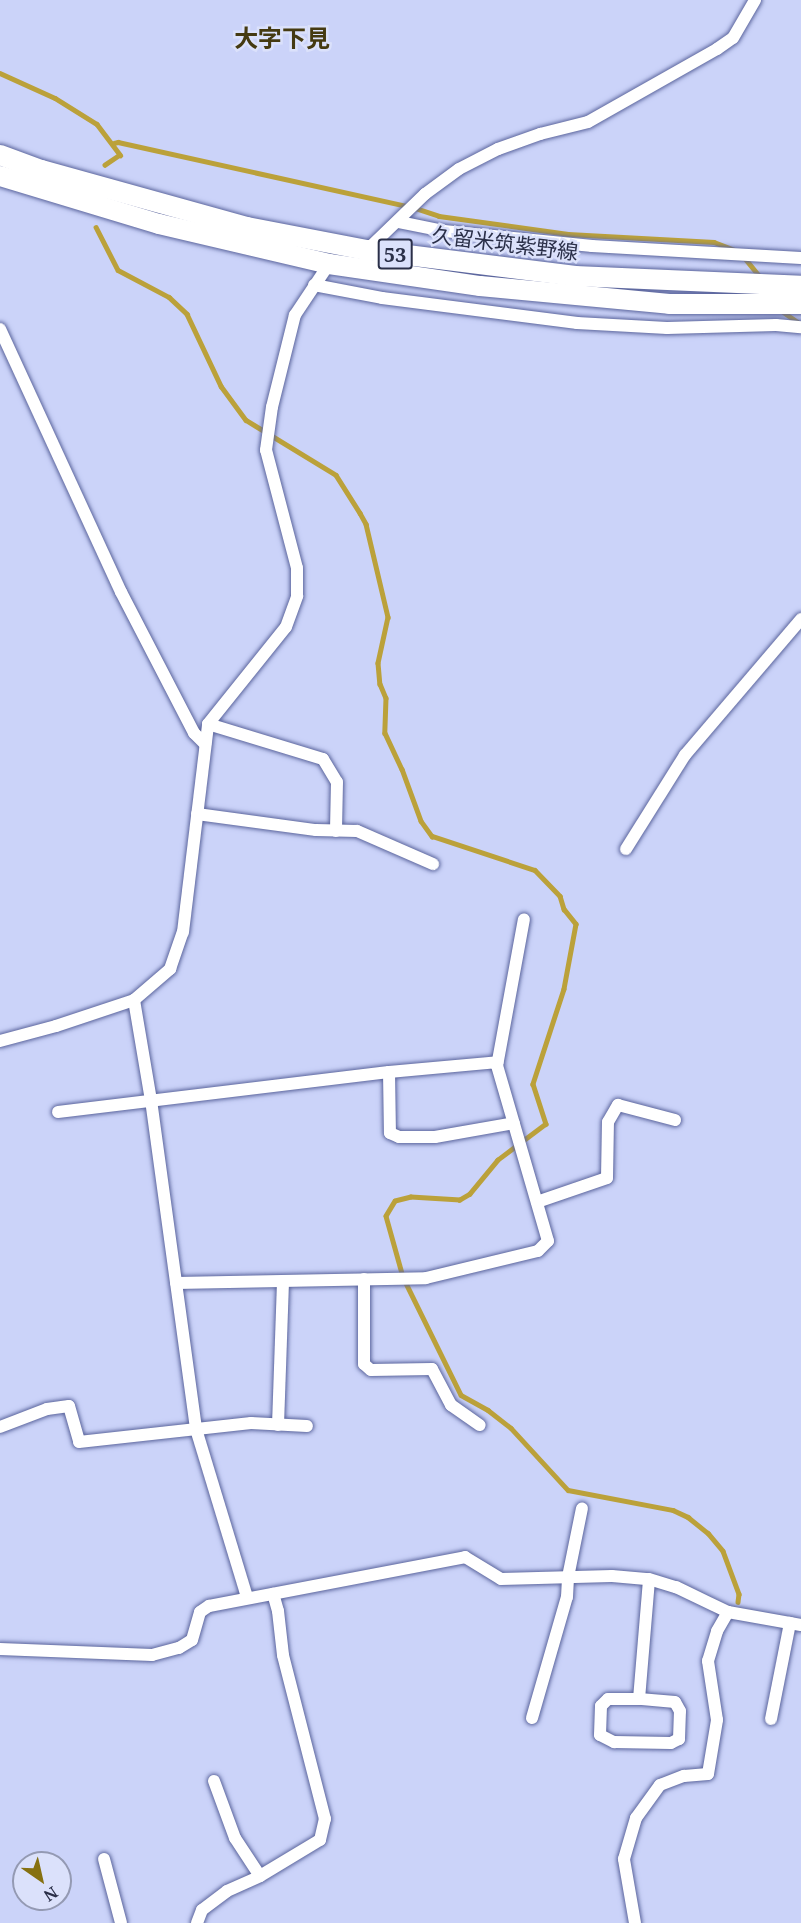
<!DOCTYPE html>
<meta charset="utf-8">
<style>
body{margin:0}
#map{position:relative;width:801px;height:1923px;overflow:hidden;background:#cbd3f9;font-family:"Noto Serif","Noto Sans JP",serif}
div>[style]{position:absolute}
[style*='--x']{left:calc(var(--x)*1px);top:calc(var(--y)*1px);width:calc(var(--w)*1px);rotate:calc(var(--a)*1deg)}
.stream>*{height:4.5px;margin:-2.25px;padding:0 2.25px;transform-origin:2.25px;border-radius:2.25px;background:#bba13a}
.roads{filter:drop-shadow(0 0 2px #5b659d) drop-shadow(0 0 2px #5b659d)}
.street>*{height:12px;margin:-6px;padding:0 6px;transform-origin:6px;border-radius:6px;background:#fff}
.primary>*{height:20px;margin:-10px;padding:0 10px;transform-origin:10px;border-radius:10px;background:#fff}
span{translate:-50% -50%;white-space:nowrap;text-align:center;line-height:1.15;-webkit-text-stroke:5px #dbe1fb;paint-order:stroke}
.shield-label span{padding:2px 4px;background:#dbe1fb;border:2px solid;border-radius:4px;-webkit-text-stroke-width:0}
.shield-label{font-size:20px;color:#2a2f48;font-weight:700}
.street-label{font-size:21px;color:#2a2f48}
.quarter-label{font-size:24px;color:#453a11;font-weight:700}
.north{position:absolute;left:12px;top:1851px;width:60px;height:60px;box-sizing:border-box;background:#dbe1fb;border:2px solid #949ab3;border-radius:50%;rotate:146deg;font-size:16px;font-weight:700;line-height:24px;text-align:center;color:#2a2f48}
.north::after{content:'';display:block;margin:auto;width:21px;height:27px;background:#867111;clip-path:polygon(50% 0,100% 100%,50% 72%,0 100%)}
</style>
<div id="map">
<div class="stream">
<div style="--x:0;--y:73;--w:60;--a:24.4"></div>
<div style="--x:55;--y:98;--w:49;--a:31.8"></div>
<div style="--x:97;--y:124;--w:39;--a:53"></div>
<div style="--x:120;--y:155;--w:18;--a:146"></div>
<div style="--x:114;--y:143;--w:4;--a:-14"></div>
<div style="--x:118;--y:142;--w:304;--a:12.5"></div>
<div style="--x:415;--y:208;--w:25;--a:18"></div>
<div style="--x:439;--y:216;--w:130;--a:7.9"></div>
<div style="--x:568;--y:234;--w:146;--a:3.1"></div>
<div style="--x:714;--y:242;--w:22;--a:21"></div>
<div style="--x:96;--y:227;--w:48;--a:62.9"></div>
<div style="--x:118;--y:270;--w:58;--a:27.9"></div>
<div style="--x:169;--y:297;--w:25;--a:43"></div>
<div style="--x:187;--y:314;--w:80;--a:64.7"></div>
<div style="--x:221;--y:386;--w:42;--a:53.7"></div>
<div style="--x:246;--y:420;--w:105;--a:31.4"></div>
<div style="--x:336;--y:475;--w:45;--a:57.7"></div>
<div style="--x:360;--y:513;--w:13;--a:61"></div>
<div style="--x:366;--y:524;--w:96;--a:76.7"></div>
<div style="--x:388;--y:617;--w:47;--a:102.3"></div>
<div style="--x:378;--y:663;--w:21;--a:85"></div>
<div style="--x:380;--y:684;--w:15;--a:67"></div>
<div style="--x:386;--y:698;--w:35;--a:92"></div>
<div style="--x:385;--y:733;--w:40;--a:65"></div>
<div style="--x:402;--y:769;--w:55;--a:69.9"></div>
<div style="--x:421;--y:821;--w:19;--a:54"></div>
<div style="--x:432;--y:836;--w:108;--a:18.3"></div>
<div style="--x:535;--y:870;--w:36;--a:46"></div>
<div style="--x:560;--y:896;--w:14;--a:73"></div>
<div style="--x:564;--y:909;--w:19;--a:51"></div>
<div style="--x:576;--y:924;--w:66;--a:100.5"></div>
<div style="--x:564;--y:989;--w:100;--a:108.1"></div>
<div style="--x:533;--y:1084;--w:42;--a:72"></div>
<div style="--x:546;--y:1124;--w:60;--a:143.1"></div>
<div style="--x:498;--y:1160;--w:44;--a:129.5"></div>
<div style="--x:470;--y:1194;--w:12;--a:149"></div>
<div style="--x:460;--y:1200;--w:49;--a:-176.5"></div>
<div style="--x:411;--y:1197;--w:16;--a:166"></div>
<div style="--x:395;--y:1201;--w:17;--a:121"></div>
<div style="--x:386;--y:1216;--w:63;--a:74.4"></div>
<div style="--x:403;--y:1277;--w:131;--a:63.8"></div>
<div style="--x:461;--y:1395;--w:31;--a:29"></div>
<div style="--x:488;--y:1410;--w:29;--a:38"></div>
<div style="--x:511;--y:1428;--w:84;--a:47.4"></div>
<div style="--x:568;--y:1490;--w:107;--a:10.8"></div>
<div style="--x:673;--y:1510;--w:17;--a:25"></div>
<div style="--x:688;--y:1517;--w:26;--a:39"></div>
<div style="--x:708;--y:1533;--w:23;--a:50"></div>
<div style="--x:723;--y:1551;--w:46;--a:69.6"></div>
<div style="--x:739;--y:1594;--w:8;--a:97"></div>
<div style="--x:744;--y:257;--w:27;--a:51"></div>
<div style="--x:782;--y:311;--w:21;--a:35"></div>
</div>
<div class="roads">
<div class="street">
<div style="--x:399;--y:222;--w:46;--a:11.3"></div>
<div style="--x:444;--y:231;--w:149;--a:5.8"></div>
<div style="--x:592;--y:246;--w:209;--a:3.3"></div>
<div style="--x:367;--y:250;--w:81;--a:-44"></div>
<div style="--x:425;--y:194;--w:42;--a:-36.3"></div>
<div style="--x:459;--y:169;--w:44;--a:-27.1"></div>
<div style="--x:498;--y:149;--w:45;--a:-19.7"></div>
<div style="--x:540;--y:134;--w:49;--a:-14"></div>
<div style="--x:588;--y:122;--w:148;--a:-29.5"></div>
<div style="--x:717;--y:49;--w:19;--a:-35"></div>
<div style="--x:733;--y:38;--w:44;--a:-59.9"></div>
<div style="--x:314;--y:285;--w:69;--a:10.8"></div>
<div style="--x:382;--y:298;--w:197;--a:7.3"></div>
<div style="--x:577;--y:323;--w:90;--a:3.2"></div>
<div style="--x:667;--y:328;--w:109;--a:-1.6"></div>
<div style="--x:776;--y:325;--w:25;--a:5"></div>
<div style="--x:0;--y:329;--w:289;--a:65.3"></div>
<div style="--x:121;--y:592;--w:159;--a:62.6"></div>
<div style="--x:194;--y:733;--w:16;--a:45"></div>
<div style="--x:208;--y:724;--w:120;--a:16.9"></div>
<div style="--x:323;--y:759;--w:27;--a:59"></div>
<div style="--x:337;--y:782;--w:49;--a:91.2"></div>
<div style="--x:197;--y:814;--w:120;--a:7.7"></div>
<div style="--x:316;--y:830;--w:41;--a:1.4"></div>
<div style="--x:357;--y:831;--w:83;--a:23.5"></div>
<div style="--x:626;--y:849;--w:111;--a:-57.9"></div>
<div style="--x:685;--y:755;--w:179;--a:-49.5"></div>
<div style="--x:134;--y:1000;--w:101;--a:80.4"></div>
<div style="--x:151;--y:1100;--w:332;--a:82.2"></div>
<div style="--x:196;--y:1429;--w:176;--a:73.1"></div>
<div style="--x:0;--y:1041;--w:58;--a:-15"></div>
<div style="--x:56;--y:1026;--w:82;--a:-18.4"></div>
<div style="--x:134;--y:1000;--w:48;--a:-40.7"></div>
<div style="--x:170;--y:969;--w:39;--a:-71"></div>
<div style="--x:183;--y:932;--w:209;--a:-83.1"></div>
<div style="--x:208;--y:724;--w:124;--a:-51.2"></div>
<div style="--x:286;--y:627;--w:33;--a:-70"></div>
<div style="--x:297;--y:596;--w:28;--a:-90"></div>
<div style="--x:297;--y:568;--w:122;--a:-104.7"></div>
<div style="--x:266;--y:450;--w:43;--a:-82.1"></div>
<div style="--x:272;--y:407;--w:95;--a:-76"></div>
<div style="--x:295;--y:315;--w:61;--a:-56.3"></div>
<div style="--x:389;--y:1072;--w:109;--a:-5.2"></div>
<div style="--x:58;--y:1112;--w:333;--a:-6.9"></div>
<div style="--x:389;--y:1072;--w:61;--a:89.1"></div>
<div style="--x:390;--y:1133;--w:10;--a:24"></div>
<div style="--x:399;--y:1137;--w:36;--a:0"></div>
<div style="--x:435;--y:1137;--w:80;--a:-10"></div>
<div style="--x:537;--y:1202;--w:74;--a:-18.9"></div>
<div style="--x:607;--y:1178;--w:56;--a:-89"></div>
<div style="--x:608;--y:1122;--w:20;--a:-60"></div>
<div style="--x:618;--y:1105;--w:59;--a:14.7"></div>
<div style="--x:364;--y:1279;--w:85;--a:90"></div>
<div style="--x:364;--y:1364;--w:9;--a:41"></div>
<div style="--x:371;--y:1370;--w:61;--a:-0.9"></div>
<div style="--x:432;--y:1369;--w:41;--a:62.2"></div>
<div style="--x:451;--y:1405;--w:35;--a:35"></div>
<div style="--x:176;--y:1283;--w:250;--a:-1.1"></div>
<div style="--x:426;--y:1278;--w:115;--a:-13.6"></div>
<div style="--x:538;--y:1251;--w:14;--a:-45"></div>
<div style="--x:548;--y:1241;--w:182;--a:-106.2"></div>
<div style="--x:497;--y:1066;--w:149;--a:-79.6"></div>
<div style="--x:278;--y:1425;--w:144;--a:-88"></div>
<div style="--x:0;--y:1427;--w:50;--a:-21"></div>
<div style="--x:47;--y:1409;--w:22;--a:-8"></div>
<div style="--x:69;--y:1406;--w:37;--a:74"></div>
<div style="--x:79;--y:1442;--w:173;--a:-6.3"></div>
<div style="--x:251;--y:1423;--w:56;--a:3.1"></div>
<div style="--x:0;--y:1649;--w:152;--a:2.3"></div>
<div style="--x:152;--y:1655;--w:28;--a:-15"></div>
<div style="--x:179;--y:1648;--w:15;--a:-32"></div>
<div style="--x:192;--y:1640;--w:29;--a:-74"></div>
<div style="--x:200;--y:1612;--w:11;--a:-34"></div>
<div style="--x:209;--y:1606;--w:261;--a:-10.8"></div>
<div style="--x:465;--y:1557;--w:42;--a:31.4"></div>
<div style="--x:501;--y:1579;--w:111;--a:-1.5"></div>
<div style="--x:612;--y:1576;--w:37;--a:5"></div>
<div style="--x:649;--y:1579;--w:28;--a:17"></div>
<div style="--x:676;--y:1587;--w:58;--a:25.7"></div>
<div style="--x:728;--y:1612;--w:74;--a:10.1"></div>
<div style="--x:639;--y:1699;--w:31;--a:180"></div>
<div style="--x:608;--y:1699;--w:10;--a:135"></div>
<div style="--x:601;--y:1706;--w:29;--a:92"></div>
<div style="--x:600;--y:1735;--w:16;--a:27"></div>
<div style="--x:614;--y:1742;--w:57;--a:1"></div>
<div style="--x:671;--y:1743;--w:9;--a:-27"></div>
<div style="--x:679;--y:1739;--w:28;--a:-88"></div>
<div style="--x:680;--y:1711;--w:10;--a:-119"></div>
<div style="--x:675;--y:1702;--w:36;--a:-175"></div>
<div style="--x:639;--y:1699;--w:120;--a:-85.2"></div>
<div style="--x:532;--y:1718;--w:126;--a:-73.9"></div>
<div style="--x:567;--y:1597;--w:20;--a:-87"></div>
<div style="--x:568;--y:1577;--w:70;--a:-78.5"></div>
<div style="--x:771;--y:1719;--w:98;--a:-78.8"></div>
<div style="--x:214;--y:1781;--w:61;--a:69.8"></div>
<div style="--x:235;--y:1838;--w:45;--a:56.7"></div>
<div style="--x:104;--y:1859;--w:66;--a:75.1"></div>
<div style="--x:197;--y:1923;--w:14;--a:-69"></div>
<div style="--x:202;--y:1910;--w:31;--a:-37"></div>
<div style="--x:227;--y:1891;--w:36;--a:-24"></div>
<div style="--x:260;--y:1876;--w:70;--a:-31"></div>
<div style="--x:320;--y:1840;--w:22;--a:-77"></div>
<div style="--x:325;--y:1819;--w:169;--a:-104.4"></div>
<div style="--x:283;--y:1655;--w:44;--a:-96.5"></div>
<div style="--x:278;--y:1611;--w:18;--a:-106"></div>
<div style="--x:635;--y:1923;--w:65;--a:-99.8"></div>
<div style="--x:624;--y:1859;--w:43;--a:-73.7"></div>
<div style="--x:636;--y:1818;--w:41;--a:-54"></div>
<div style="--x:660;--y:1785;--w:26;--a:-21"></div>
<div style="--x:684;--y:1776;--w:24;--a:-5"></div>
<div style="--x:708;--y:1774;--w:55;--a:-80.5"></div>
<div style="--x:717;--y:1720;--w:60;--a:-98.7"></div>
<div style="--x:708;--y:1661;--w:31;--a:-73"></div>
<div style="--x:717;--y:1631;--w:22;--a:-60"></div>
</div>
<div class="primary">
<div style="--x:0;--y:155;--w:44;--a:20.1"></div>
<div style="--x:41;--y:170;--w:214;--a:15.5"></div>
<div style="--x:247;--y:227;--w:122;--a:10.9"></div>
<div style="--x:367;--y:250;--w:210;--a:7.1"></div>
<div style="--x:575;--y:276;--w:226;--a:2.5"></div>
<div style="--x:0;--y:176;--w:166;--a:16.8"></div>
<div style="--x:159;--y:224;--w:175;--a:13.2"></div>
<div style="--x:329;--y:264;--w:153;--a:8.3"></div>
<div style="--x:480;--y:286;--w:190;--a:5.4"></div>
<div style="--x:669;--y:304;--w:132;--a:0"></div>
</div>
</div>
<div class="shield-label">
<span style="left:395px;top:254px">53</span>
</div>
<div class="street-label">
<span style="left:505px;top:243px;rotate:7deg">久留米筑紫野線</span>
</div>
<div class="quarter-label">
<span style="left:282px;top:38px">大字下見</span>
</div>
<div class="north">N</div>
</div>
